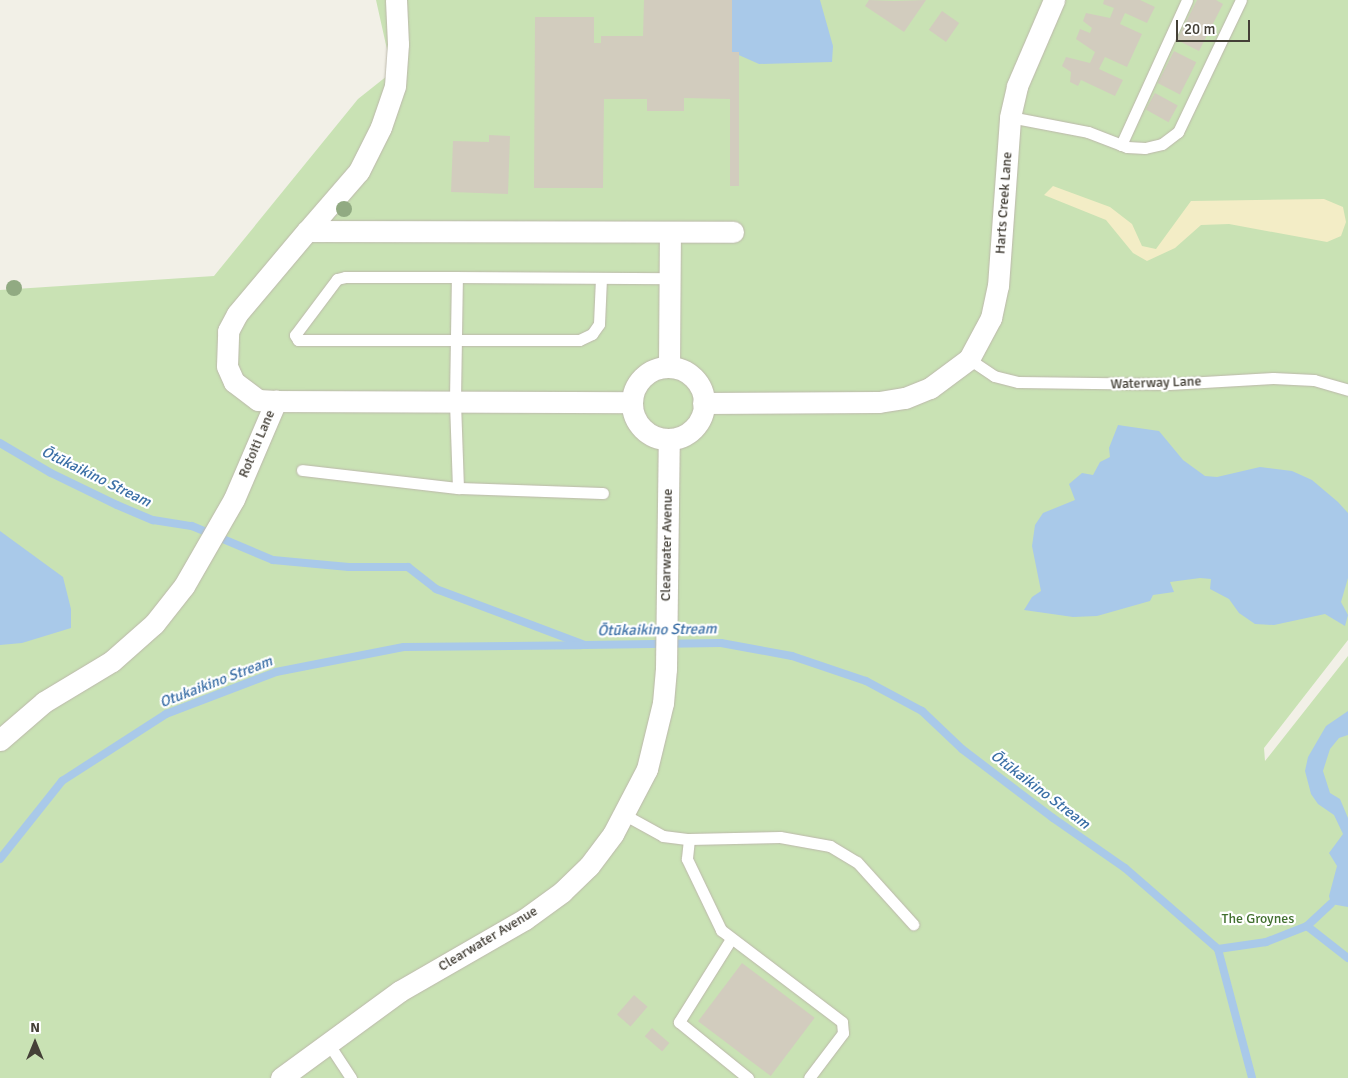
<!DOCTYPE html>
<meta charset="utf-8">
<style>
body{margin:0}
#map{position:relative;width:1348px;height:1078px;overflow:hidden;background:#f2f0e7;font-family:Signika,sans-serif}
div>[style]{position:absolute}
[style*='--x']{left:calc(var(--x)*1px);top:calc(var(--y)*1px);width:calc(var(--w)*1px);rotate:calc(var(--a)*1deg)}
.green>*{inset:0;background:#c9e2b4}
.sand>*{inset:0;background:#f3edc6}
.water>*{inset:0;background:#a9c9e9}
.stream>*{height:8px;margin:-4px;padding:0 4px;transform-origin:4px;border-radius:4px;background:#a9c9e9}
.building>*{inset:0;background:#d2ccbe;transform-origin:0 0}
.roads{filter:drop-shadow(0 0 1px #bcb8ab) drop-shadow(0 0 1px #bcb8ab)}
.service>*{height:11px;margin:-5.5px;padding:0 5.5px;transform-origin:5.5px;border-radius:5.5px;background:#fff}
.minor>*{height:21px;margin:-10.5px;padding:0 10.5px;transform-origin:10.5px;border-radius:10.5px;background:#fff}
.minor>.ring{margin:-10.5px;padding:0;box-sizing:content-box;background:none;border:21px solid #fff;border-radius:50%}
.trees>*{width:16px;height:16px;margin:-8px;border-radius:50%;background:#91aa82}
span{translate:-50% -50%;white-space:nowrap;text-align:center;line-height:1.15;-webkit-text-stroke:4.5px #fff;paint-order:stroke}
.street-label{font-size:14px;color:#444037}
.park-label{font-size:14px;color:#427030}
.water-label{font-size:15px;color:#3b6fa6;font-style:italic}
.north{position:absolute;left:10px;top:1018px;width:50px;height:50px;-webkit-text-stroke:4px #fff;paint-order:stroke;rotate:0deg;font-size:14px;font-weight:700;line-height:20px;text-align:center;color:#444037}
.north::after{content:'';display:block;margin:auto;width:18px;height:22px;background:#444037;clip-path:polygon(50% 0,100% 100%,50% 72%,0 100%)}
.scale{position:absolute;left:1176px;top:20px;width:74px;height:22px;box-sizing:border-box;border:2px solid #444037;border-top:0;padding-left:6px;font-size:15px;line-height:18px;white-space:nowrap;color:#444037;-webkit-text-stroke:4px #fff;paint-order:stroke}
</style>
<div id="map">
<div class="green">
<div style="clip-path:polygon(376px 0,1348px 0,1348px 640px,1264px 748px,1265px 761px,1348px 656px,1348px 1078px,0 1078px,0 290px,214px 276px,358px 99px,392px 72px)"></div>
</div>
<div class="sand">
<div style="clip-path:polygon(1053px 186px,1110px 207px,1132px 224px,1142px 246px,1156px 249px,1191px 201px,1324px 199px,1343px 207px,1346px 222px,1341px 236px,1327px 242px,1229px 224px,1201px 225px,1175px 248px,1147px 261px,1133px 253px,1106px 220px,1044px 195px)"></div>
</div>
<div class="water">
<div style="clip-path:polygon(732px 0,820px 0,833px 46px,832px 62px,759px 64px,732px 52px)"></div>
<div style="clip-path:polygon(1118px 425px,1159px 431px,1183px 460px,1205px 476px,1217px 477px,1260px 467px,1292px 471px,1312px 480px,1338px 502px,1348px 513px,1348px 578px,1341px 602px,1348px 615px,1345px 626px,1325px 614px,1274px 625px,1255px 624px,1239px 613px,1229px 599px,1210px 589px,1211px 579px,1200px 578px,1170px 582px,1174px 592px,1153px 595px,1150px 601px,1097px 616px,1073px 617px,1024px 610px,1032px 597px,1041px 591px,1032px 546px,1035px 525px,1043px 513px,1075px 500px,1069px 484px,1082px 473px,1093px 475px,1100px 462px,1110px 457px,1109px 448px)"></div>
<div style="clip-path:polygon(0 531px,63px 577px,71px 609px,71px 628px,22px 643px,0 645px)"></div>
<div style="clip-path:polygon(1348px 711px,1348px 735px,1339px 738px,1330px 749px,1323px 771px,1330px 793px,1340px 799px,1348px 818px,1348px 907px,1331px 904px,1329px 896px,1337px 866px,1329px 853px,1343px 834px,1334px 815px,1318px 804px,1311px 794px,1305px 771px,1308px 757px,1326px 726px)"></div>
</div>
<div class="stream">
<div style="--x:0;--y:443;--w:59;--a:30.5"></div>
<div style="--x:51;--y:473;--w:73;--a:25.9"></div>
<div style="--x:117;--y:505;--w:39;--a:23"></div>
<div style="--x:153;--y:520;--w:39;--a:9"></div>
<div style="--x:192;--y:526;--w:88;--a:22.8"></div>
<div style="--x:273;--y:560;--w:76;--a:5.3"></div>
<div style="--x:349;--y:567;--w:59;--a:0"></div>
<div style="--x:408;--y:567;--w:36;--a:38"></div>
<div style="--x:436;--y:589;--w:159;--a:20.6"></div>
<div style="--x:585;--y:645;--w:136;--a:-0.8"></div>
<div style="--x:721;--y:643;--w:72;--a:10.4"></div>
<div style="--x:792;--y:656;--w:78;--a:18.7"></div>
<div style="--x:866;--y:681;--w:64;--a:28.2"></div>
<div style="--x:922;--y:711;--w:55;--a:43.5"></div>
<div style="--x:962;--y:749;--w:114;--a:37.2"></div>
<div style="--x:1053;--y:818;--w:88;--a:34.8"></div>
<div style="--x:1125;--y:868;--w:123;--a:41.1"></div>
<div style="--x:1218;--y:949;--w:133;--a:75.2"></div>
<div style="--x:0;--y:859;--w:100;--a:-51.5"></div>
<div style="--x:62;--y:781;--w:124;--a:-32.8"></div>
<div style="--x:166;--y:714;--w:118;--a:-20.9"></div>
<div style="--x:276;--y:672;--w:130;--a:-11.1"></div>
<div style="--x:404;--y:647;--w:177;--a:-0.6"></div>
<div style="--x:1307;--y:926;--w:52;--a:38"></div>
<div style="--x:1218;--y:949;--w:49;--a:-8.3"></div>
<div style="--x:1266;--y:942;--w:44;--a:-21.3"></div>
<div style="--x:1307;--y:926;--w:33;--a:-43"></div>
</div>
<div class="building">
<div style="clip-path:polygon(644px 0,732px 0,732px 52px,739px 52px,739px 186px,730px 186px,730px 99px,684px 98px,684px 111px,647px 111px,647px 99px,604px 99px,603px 188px,534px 188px,535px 17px,594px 17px,594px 43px,601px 43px,601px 36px,643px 36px)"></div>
<div style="clip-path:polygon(869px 0,894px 1px,926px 0,904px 32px,865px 6px)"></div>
<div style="clip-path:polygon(1104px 0,1140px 0,1155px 7px,1147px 23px,1125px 13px,1120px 24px,1142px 34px,1127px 67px,1105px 57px,1099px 69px,1123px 80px,1115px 96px,1081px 80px,1078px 86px,1070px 82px,1071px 72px,1062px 66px,1066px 57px,1090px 63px,1095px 52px,1076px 39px,1080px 29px,1090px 33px,1092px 28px,1083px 21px,1086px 13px,1110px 18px,1114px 8px,1103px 4px)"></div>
<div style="clip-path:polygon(1197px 0,1216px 0,1223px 4px,1199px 51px,1177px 40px)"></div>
<div style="left:942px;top:11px;width:21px;height:23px;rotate:35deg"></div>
<div style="left:1174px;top:51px;width:25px;height:36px;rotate:27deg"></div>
<div style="left:1155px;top:93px;width:26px;height:19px;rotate:29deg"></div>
<div style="clip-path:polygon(489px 135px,510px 136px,508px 194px,451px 192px,453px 141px,489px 142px)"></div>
<div style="left:742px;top:963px;width:91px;height:73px;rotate:37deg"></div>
<div style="left:634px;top:995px;width:18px;height:26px;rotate:41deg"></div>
<div style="left:652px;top:1028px;width:23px;height:11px;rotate:41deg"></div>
</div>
<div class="roads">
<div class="service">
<div style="--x:1010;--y:117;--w:79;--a:10.9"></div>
<div style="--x:1088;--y:132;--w:42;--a:21"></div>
<div style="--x:1127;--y:147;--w:18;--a:3"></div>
<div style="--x:1145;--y:148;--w:17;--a:-13"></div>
<div style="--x:1162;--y:144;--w:20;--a:-37"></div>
<div style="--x:1178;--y:132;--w:146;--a:-64.5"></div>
<div style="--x:1121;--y:145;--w:159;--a:-65.5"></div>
<div style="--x:601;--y:278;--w:46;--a:92.5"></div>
<div style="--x:599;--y:324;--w:12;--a:125"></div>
<div style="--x:592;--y:334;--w:14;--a:155"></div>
<div style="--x:579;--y:340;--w:281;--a:180"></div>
<div style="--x:298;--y:340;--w:6;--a:-121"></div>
<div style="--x:295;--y:335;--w:70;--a:-53.1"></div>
<div style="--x:337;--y:279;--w:8;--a:-14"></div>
<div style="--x:345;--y:277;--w:112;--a:0"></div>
<div style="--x:457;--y:277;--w:213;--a:0.3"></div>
<div style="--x:969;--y:359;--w:30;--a:34"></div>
<div style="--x:994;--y:376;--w:25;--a:14"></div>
<div style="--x:1018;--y:382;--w:151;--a:0.8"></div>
<div style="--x:1169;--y:384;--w:104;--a:-3.3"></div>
<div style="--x:1273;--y:378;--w:41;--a:2.8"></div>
<div style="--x:1314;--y:380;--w:35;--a:16"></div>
<div style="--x:302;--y:470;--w:157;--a:6.6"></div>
<div style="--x:458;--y:488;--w:88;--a:-92"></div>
<div style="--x:455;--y:400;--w:123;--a:-89.1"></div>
<div style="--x:458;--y:488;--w:145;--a:2"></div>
<div style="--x:625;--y:815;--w:43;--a:28.9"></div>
<div style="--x:663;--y:836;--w:26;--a:7"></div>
<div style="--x:689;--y:839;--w:91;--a:-1.3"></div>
<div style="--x:780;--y:837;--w:51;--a:10.2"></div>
<div style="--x:830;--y:846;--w:31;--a:31"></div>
<div style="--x:857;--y:862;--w:84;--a:47.9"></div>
<div style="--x:689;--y:839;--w:20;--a:96"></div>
<div style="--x:687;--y:859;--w:79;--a:64.4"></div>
<div style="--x:721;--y:930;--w:152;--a:37.2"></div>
<div style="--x:842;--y:1022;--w:11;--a:85"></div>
<div style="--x:843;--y:1033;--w:56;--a:127.1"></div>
<div style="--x:731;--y:939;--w:98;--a:122.1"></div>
<div style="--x:679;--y:1022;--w:89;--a:39.1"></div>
<div style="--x:328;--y:1043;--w:42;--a:56.7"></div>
</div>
<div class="minor">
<div style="--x:307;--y:231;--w:79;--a:-49.1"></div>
<div style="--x:359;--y:171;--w:49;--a:-63.4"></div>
<div style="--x:381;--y:127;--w:43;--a:-71.1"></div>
<div style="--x:395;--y:86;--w:42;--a:-85.9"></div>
<div style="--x:398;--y:44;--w:44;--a:-92.6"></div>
<div style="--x:669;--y:367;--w:135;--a:-89.6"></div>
<div class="ring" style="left:632px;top:367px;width:51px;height:51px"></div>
<div style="--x:276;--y:401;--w:18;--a:-177"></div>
<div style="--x:258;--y:400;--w:30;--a:-143"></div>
<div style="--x:234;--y:382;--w:17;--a:-114"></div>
<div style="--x:227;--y:366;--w:35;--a:-88"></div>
<div style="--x:228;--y:331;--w:19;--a:-62"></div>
<div style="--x:237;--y:314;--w:109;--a:-49.9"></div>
<div style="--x:307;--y:231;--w:426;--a:0.1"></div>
<div style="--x:703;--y:403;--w:176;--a:-0.3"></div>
<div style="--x:879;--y:402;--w:26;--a:-9"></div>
<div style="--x:905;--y:398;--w:27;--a:-22"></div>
<div style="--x:930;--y:388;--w:49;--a:-36.6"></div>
<div style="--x:969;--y:359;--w:47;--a:-61.8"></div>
<div style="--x:991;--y:318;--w:33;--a:-78"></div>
<div style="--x:998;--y:286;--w:169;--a:-85.9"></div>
<div style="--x:1010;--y:117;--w:32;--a:-77"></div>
<div style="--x:1017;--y:86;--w:94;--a:-66.7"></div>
<div style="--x:0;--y:740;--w:58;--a:-40.8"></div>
<div style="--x:44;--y:702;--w:79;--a:-31.1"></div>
<div style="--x:112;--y:661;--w:56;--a:-41.4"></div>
<div style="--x:154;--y:624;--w:48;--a:-51.7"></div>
<div style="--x:184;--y:586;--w:100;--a:-60.1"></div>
<div style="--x:234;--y:499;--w:107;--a:-66.8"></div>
<div style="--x:276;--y:401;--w:356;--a:0.2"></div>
<div style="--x:281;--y:1078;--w:147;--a:-36.2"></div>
<div style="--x:400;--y:991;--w:144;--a:-29.9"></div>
<div style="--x:525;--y:919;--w:46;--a:-36.1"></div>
<div style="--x:562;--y:892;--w:37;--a:-44"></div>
<div style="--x:589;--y:866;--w:40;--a:-53"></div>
<div style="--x:613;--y:834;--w:73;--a:-62.4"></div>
<div style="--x:647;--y:769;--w:68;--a:-76.4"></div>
<div style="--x:663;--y:703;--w:34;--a:-85"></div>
<div style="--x:666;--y:669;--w:230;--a:-89.3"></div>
</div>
</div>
<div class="trees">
<div style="left:344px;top:209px"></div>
<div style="left:14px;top:288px"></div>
</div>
<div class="street-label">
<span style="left:1004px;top:203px;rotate:-86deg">Harts Creek Lane</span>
<span style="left:1156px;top:383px;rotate:-2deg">Waterway Lane</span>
<span style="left:257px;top:444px;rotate:-67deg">Rotoiti Lane</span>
<span style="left:667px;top:545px;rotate:-89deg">Clearwater Avenue</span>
<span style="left:488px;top:939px;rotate:-31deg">Clearwater Avenue</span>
</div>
<div class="park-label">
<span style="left:1258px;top:919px">The Groynes</span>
</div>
<div class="water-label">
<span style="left:96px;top:477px;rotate:26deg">Ōtūkaikino Stream</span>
<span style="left:657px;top:630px;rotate:-1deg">Ōtūkaikino Stream</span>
<span style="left:216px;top:682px;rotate:-21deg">Otukaikino Stream</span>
<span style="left:1040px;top:790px;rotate:37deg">Ōtūkaikino Stream</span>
</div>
<div class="north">N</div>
<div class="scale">20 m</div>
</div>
